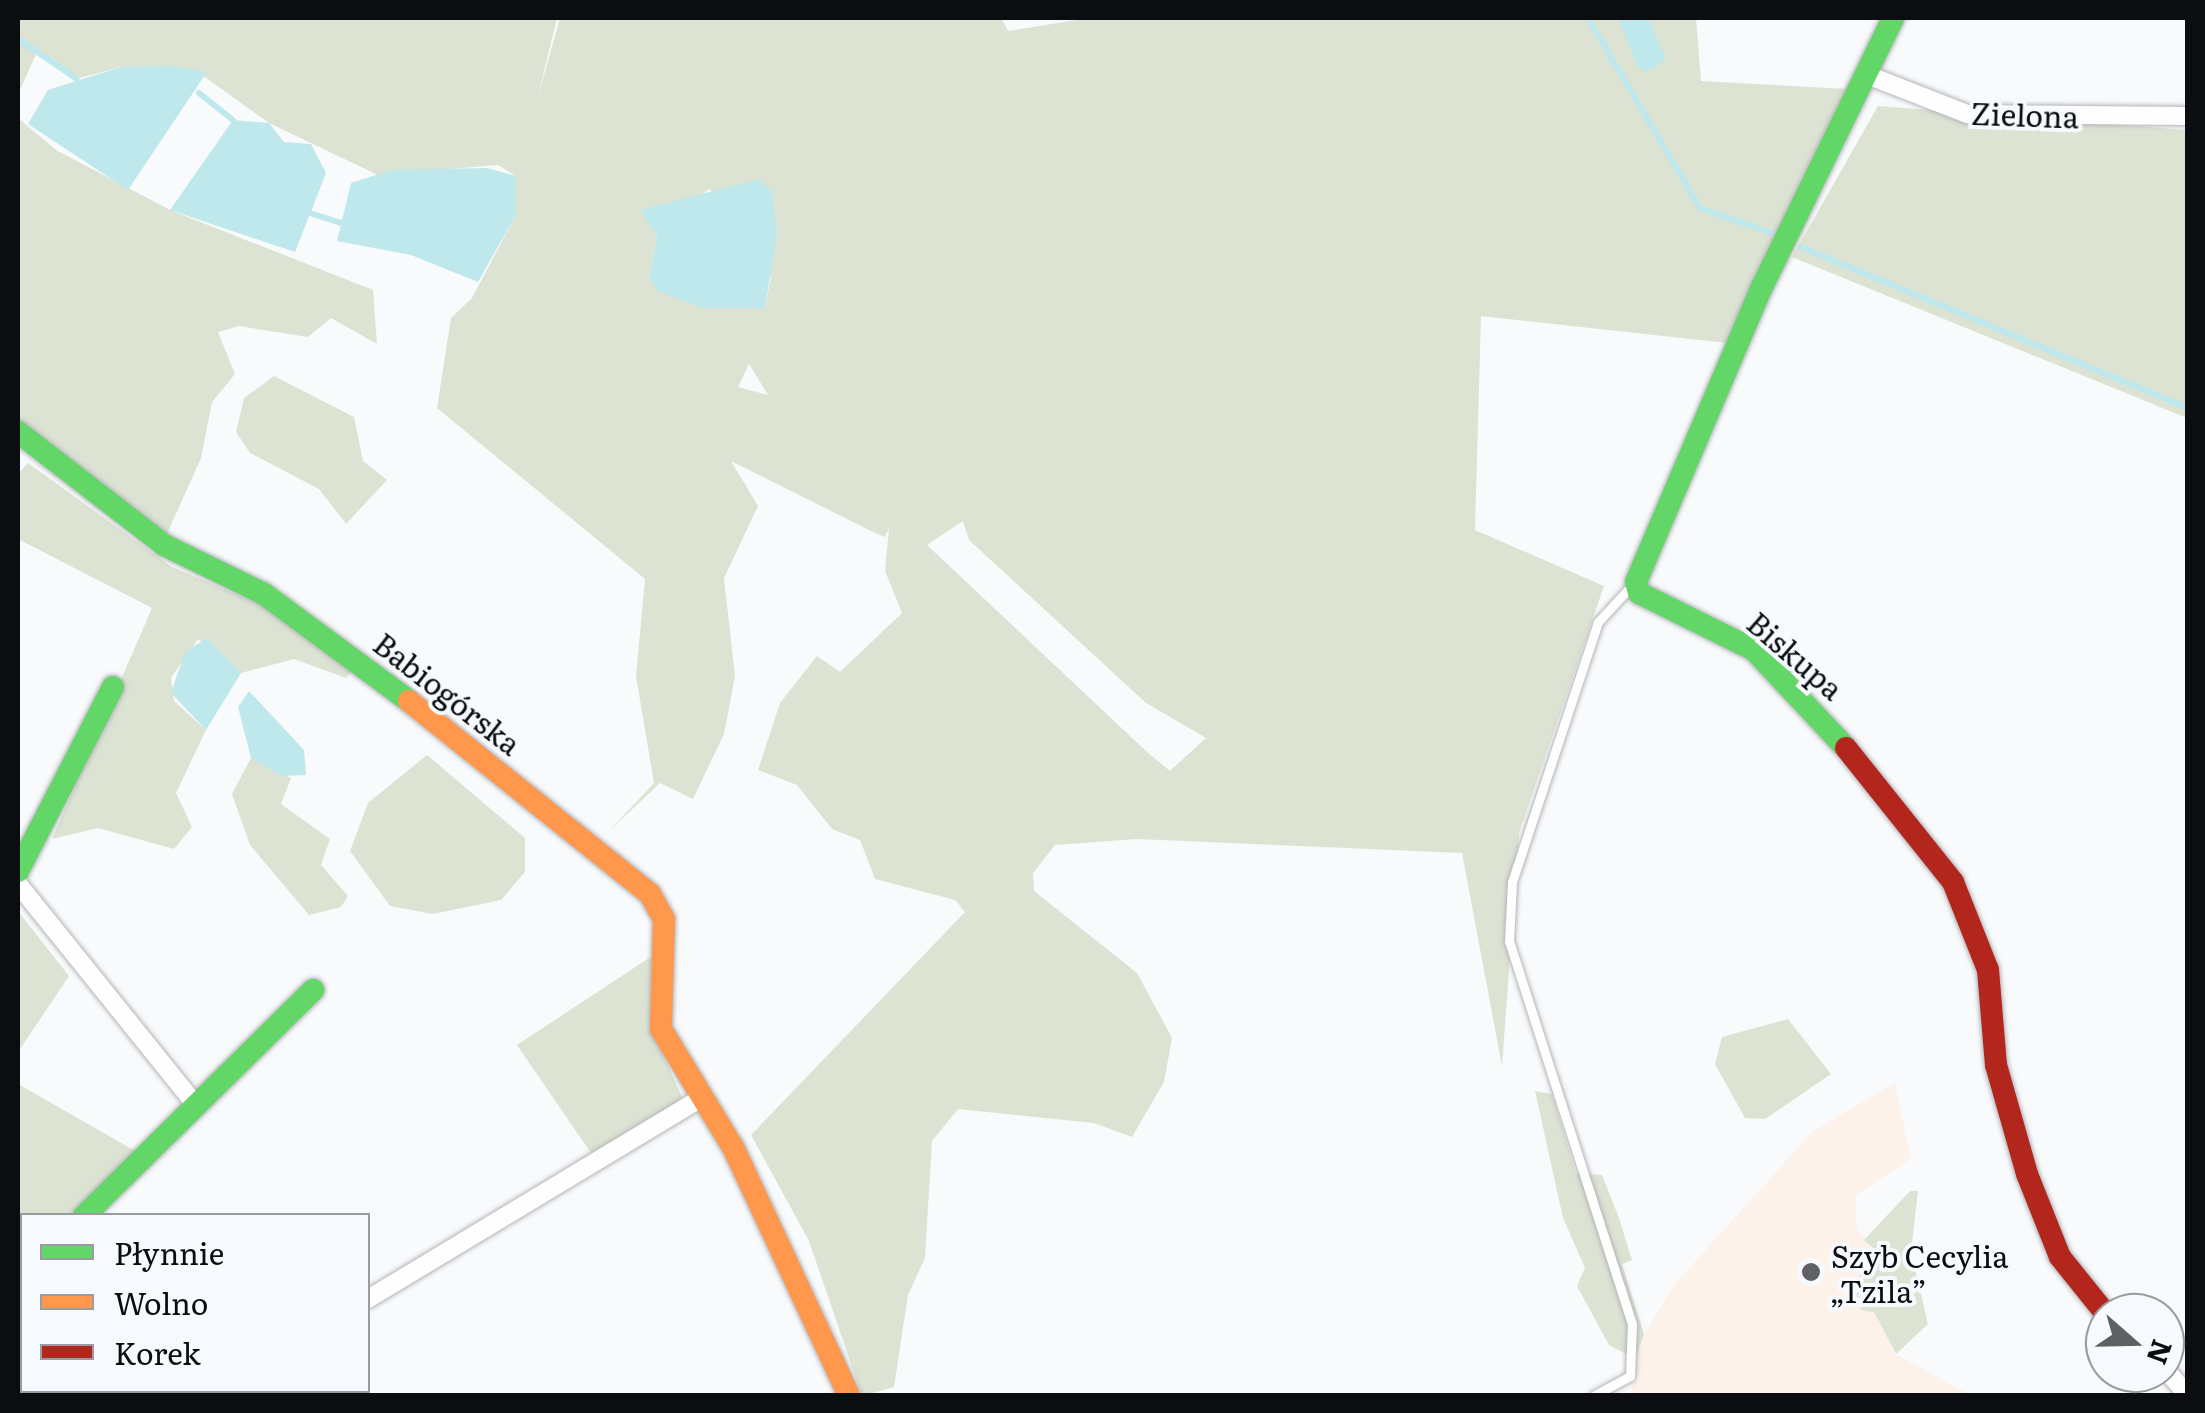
<!DOCTYPE html>
<meta charset="utf-8">
<style>
body{margin:0}
#map{position:relative;width:2205px;height:1413px;overflow:hidden;background:#f8fafc;font-family:Literata,serif}
div>[style]{position:absolute}
[style*='--x']{left:calc(var(--x)*1px);top:calc(var(--y)*1px);width:calc(var(--w)*1px);rotate:calc(var(--a)*1deg)}
.industrial>*{inset:0;background:#fcf2ea}
.green>*{inset:0;background:#dce3d3}
.water>*{inset:0;background:#bee8eb}
.stream>*{height:6px;margin:-3px;padding:0 3px;transform-origin:3px;border-radius:3px;background:#bee8eb}
.roads{filter:drop-shadow(0 0 2px #b3b5b7) drop-shadow(0 0 2px #b3b5b7)}
.lane>*{height:9px;margin:-4.5px;padding:0 4.5px;transform-origin:4.5px;border-radius:4.5px;background:#fefeff}
.street>*{height:18px;margin:-9px;padding:0 9px;transform-origin:9px;border-radius:9px;background:#fefeff}
.fast>*{height:22px;margin:-11px;padding:0 11px;transform-origin:11px;border-radius:11px;background:#63d668}
.slow>*{height:22px;margin:-11px;padding:0 11px;transform-origin:11px;border-radius:11px;background:#ff974d}
.jam>*{height:22px;margin:-11px;padding:0 11px;transform-origin:11px;border-radius:11px;background:#b3261e}
.dots>*{width:28px;height:28px;translate:-50% -50%;box-sizing:border-box;border:5px solid #f6f9fe;border-radius:50%}
span{translate:-50% -50%;white-space:nowrap;text-align:center;line-height:1.15;-webkit-text-stroke:8px #f6f9fe;paint-order:stroke}
.street-label{font-size:30px;color:#0c0d10}
.poi-label{font-size:30px;color:#0c0d10}
.left{translate:0 -50%;text-align:left}
.frame{position:absolute;inset:0;border:20px solid #0c0d10;pointer-events:none}
.legend{position:absolute;left:20px;top:1213px;width:350px;height:180px;box-sizing:border-box;background:#f6f9fe;border:2px solid #989b9f;margin:0;padding:12px 18px;list-style:none;font-size:30px;color:#0c0d10}
.legend li{display:flex;align-items:center;gap:20px;height:50px}
.legend b{width:50px;border:2px solid #989b9f}
.north{position:absolute;left:2085px;top:1293px;width:100px;height:100px;box-sizing:border-box;background:#f6f9fe;border:2px solid #989b9f;border-radius:50%;rotate:110deg;font-size:28px;font-weight:700;line-height:40px;text-align:center;color:#0c0d10}
.north::after{content:'';display:block;margin:auto;width:35px;height:45px;background:#5f6063;clip-path:polygon(50% 0,100% 100%,50% 72%,0 100%)}
</style>
<div id="map">
<div class="industrial">
<div style="clip-path:polygon(1895px 1083px,1911px 1159px,1855px 1196px,1857px 1229px,1879px 1251px,1874px 1312px,1896px 1354px,1970px 1395px,1631px 1396px,1636px 1348px,1674px 1285px,1813px 1131px)"></div>
</div>
<div class="green">
<div style="clip-path:polygon(evenodd,18px 18px,557px 18px,537px 100px,560px 18px,1001px 18px,1008px 31px,1089px 18px,1696px 18px,1701px 81px,1848px 89px,1727px 343px,1481px 316px,1475px 530px,1604px 586px,1519px 833px,1502px 1066px,1462px 853px,1137px 839px,1055px 845px,1033px 873px,1034px 891px,1137px 973px,1172px 1038px,1164px 1082px,1132px 1137px,1094px 1123px,958px 1109px,932px 1141px,925px 1258px,908px 1295px,894px 1387px,862px 1396px,809px 1241px,751px 1135px,965px 912px,955px 900px,875px 879px,860px 840px,832px 829px,797px 785px,758px 770px,780px 703px,817px 656px,840px 672px,902px 613px,885px 571px,889px 528px,885px 537px,873px 532px,731px 461px,758px 506px,724px 578px,735px 676px,724px 734px,693px 799px,660px 783px,608px 832px,654px 783px,636px 676px,645px 579px,437px 408px,451px 318px,472px 298px,516px 215px,516px 176px,498px 165px,378px 175px,269px 123px,195px 70px,121px 67px,80px 78px,38px 50px,18px 94px,18px 18px,710px 189px,771px 276px,765px 308px,703px 308px,649px 276px,657px 236px,641px 210px,679px 207px,710px 189px,18px 18px,749px 364px,768px 395px,738px 387px,749px 364px,18px 18px,963px 521px,969px 540px,1146px 703px,1206px 738px,1170px 771px,1147px 752px,927px 545px,963px 521px)"></div>
<div style="clip-path:polygon(1878px 106px,2187px 130px,2187px 418px,1792px 257px)"></div>
<div style="clip-path:polygon(18px 118px,56px 150px,170px 210px,373px 290px,377px 344px,331px 318px,308px 337px,239px 326px,218px 332px,235px 374px,212px 402px,201px 458px,167px 534px,18px 422px)"></div>
<div style="clip-path:polygon(274px 376px,354px 417px,363px 461px,387px 480px,346px 524px,319px 489px,250px 453px,236px 432px,244px 398px)"></div>
<div style="clip-path:polygon(28px 463px,172px 567px,257px 603px,356px 665px,346px 678px,294px 659px,241px 673px,198px 639px,171px 678px,174px 701px,206px 730px,176px 793px,192px 827px,174px 849px,98px 828px,52px 839px,152px 608px,18px 539px,18px 474px)"></div>
<div style="clip-path:polygon(427px 755px,525px 838px,525px 872px,501px 900px,433px 914px,390px 906px,350px 851px,368px 803px)"></div>
<div style="clip-path:polygon(251px 758px,291px 778px,281px 804px,330px 839px,321px 865px,348px 896px,341px 907px,309px 915px,250px 845px,232px 794px)"></div>
<div style="clip-path:polygon(18px 911px,69px 976px,18px 1052px)"></div>
<div style="clip-path:polygon(652px 956px,650px 1026px,683px 1099px,591px 1153px,517px 1045px)"></div>
<div style="clip-path:polygon(1788px 1019px,1831px 1074px,1765px 1119px,1745px 1118px,1715px 1064px,1722px 1037px)"></div>
<div style="clip-path:polygon(18px 1084px,137px 1152px,79px 1215px,22px 1216px,18px 1284px)"></div>
<div style="clip-path:polygon(1535px 1091px,1552px 1094px,1576px 1173px,1602px 1175px,1619px 1218px,1632px 1260px,1622px 1264px,1644px 1334px,1635px 1359px,1609px 1345px,1577px 1286px,1585px 1268px,1563px 1218px)"></div>
<div style="clip-path:polygon(1910px 1191px,1918px 1191px,1911px 1251px,1928px 1324px,1896px 1354px,1874px 1312px,1861px 1310px,1853px 1284px,1878px 1252px,1864px 1240px)"></div>
</div>
<div class="water">
<div style="clip-path:polygon(1618px 18px,1648px 18px,1666px 59px,1646px 72px,1637px 66px)"></div>
<div style="clip-path:polygon(172px 66px,207px 72px,128px 190px,28px 124px,48px 90px,121px 67px)"></div>
<div style="clip-path:polygon(233px 120px,269px 123px,284px 142px,311px 144px,326px 173px,295px 252px,170px 210px)"></div>
<div style="clip-path:polygon(487px 168px,516px 176px,516px 215px,478px 282px,411px 255px,337px 241px,351px 183px,391px 170px)"></div>
<div style="clip-path:polygon(759px 179px,772px 192px,777px 234px,765px 308px,703px 308px,658px 291px,649px 276px,657px 236px,640px 210px)"></div>
<div style="clip-path:polygon(207px 638px,241px 673px,206px 730px,171px 693px,185px 652px)"></div>
<div style="clip-path:polygon(249px 691px,304px 750px,306px 775px,281px 776px,251px 758px,238px 707px)"></div>
</div>
<div class="stream">
<div style="--x:1588;--y:18;--w:221;--a:59.5"></div>
<div style="--x:1700;--y:208;--w:76;--a:19.1"></div>
<div style="--x:18;--y:39;--w:71;--a:34.1"></div>
<div style="--x:199;--y:93;--w:43;--a:38.5"></div>
<div style="--x:310;--y:213;--w:33;--a:18"></div>
<div style="--x:1801;--y:247;--w:419;--a:22.6"></div>
</div>
<div class="roads">
<div class="lane">
<div style="--x:1593;--y:1396;--w:42;--a:-28.4"></div>
<div style="--x:1630;--y:1376;--w:52;--a:-87.8"></div>
<div style="--x:1632;--y:1324;--w:401;--a:-107.8"></div>
<div style="--x:1509;--y:942;--w:60;--a:-87.1"></div>
<div style="--x:1512;--y:882;--w:274;--a:-71.7"></div>
<div style="--x:1598;--y:622;--w:52;--a:-47.4"></div>
</div>
<div class="street">
<div style="--x:1870;--y:76;--w:104;--a:21.4"></div>
<div style="--x:1967;--y:114;--w:221;--a:0.5"></div>
<div style="--x:18;--y:884;--w:280;--a:51.2"></div>
<div style="--x:18;--y:1287;--w:7;--a:-56"></div>
<div style="--x:368;--y:1299;--w:385;--a:-31.1"></div>
<div style="--x:2165;--y:1369;--w:35;--a:49"></div>
<div style="--x:317;--y:1390;--w:6;--a:72"></div>
<div style="--x:208;--y:1396;--w:10;--a:-37"></div>
</div>
<div class="fast">
<div style="--x:18;--y:432;--w:185;--a:37.7"></div>
<div style="--x:164;--y:545;--w:111;--a:26.1"></div>
<div style="--x:264;--y:594;--w:180;--a:36.4"></div>
<div style="--x:1846;--y:748;--w:134;--a:-133.2"></div>
<div style="--x:1754;--y:650;--w:128;--a:-153.6"></div>
<div style="--x:1639;--y:593;--w:11;--a:-105"></div>
<div style="--x:1636;--y:582;--w:321;--a:-66.9"></div>
<div style="--x:1762;--y:287;--w:299;--a:-64"></div>
<div style="--x:18;--y:871;--w:207;--a:-62.7"></div>
<div style="--x:84;--y:1216;--w:322;--a:-44.6"></div>
</div>
<div class="slow">
<div style="--x:409;--y:701;--w:309;--a:38.7"></div>
<div style="--x:650;--y:894;--w:29;--a:61"></div>
<div style="--x:664;--y:919;--w:110;--a:91.6"></div>
<div style="--x:661;--y:1029;--w:140;--a:58.7"></div>
<div style="--x:734;--y:1149;--w:272;--a:65"></div>
</div>
<div class="jam">
<div style="--x:1846;--y:748;--w:171;--a:51.4"></div>
<div style="--x:1953;--y:882;--w:95;--a:68.3"></div>
<div style="--x:1988;--y:970;--w:95;--a:85.2"></div>
<div style="--x:1996;--y:1065;--w:113;--a:74.1"></div>
<div style="--x:2027;--y:1174;--w:89;--a:68.3"></div>
<div style="--x:2060;--y:1257;--w:72;--a:51.2"></div>
</div>
</div>
<div class="dots">
<div style="left:1811px;top:1272px;background:#5f6063"></div>
</div>
<div class="street-label">
<span style="left:2025px;top:114px;rotate:2deg">Zielona</span>
<span style="left:1796px;top:655px;rotate:41deg">Biskupa</span>
<span style="left:448px;top:693px;rotate:38deg">Babiogórska</span>
</div>
<div class="poi-label">
<span class="left" style="left:1831px;top:1272px">Szyb Cecylia<br>„Tzila”</span>
</div>
<div class="frame"></div>
<ul class="legend">
<li><b style="height:12px;background:#63d668"></b>Płynnie</li>
<li><b style="height:12px;background:#ff974d"></b>Wolno</li>
<li><b style="height:12px;background:#b3261e"></b>Korek</li>
</ul>
<div class="north">N</div>
</div>
